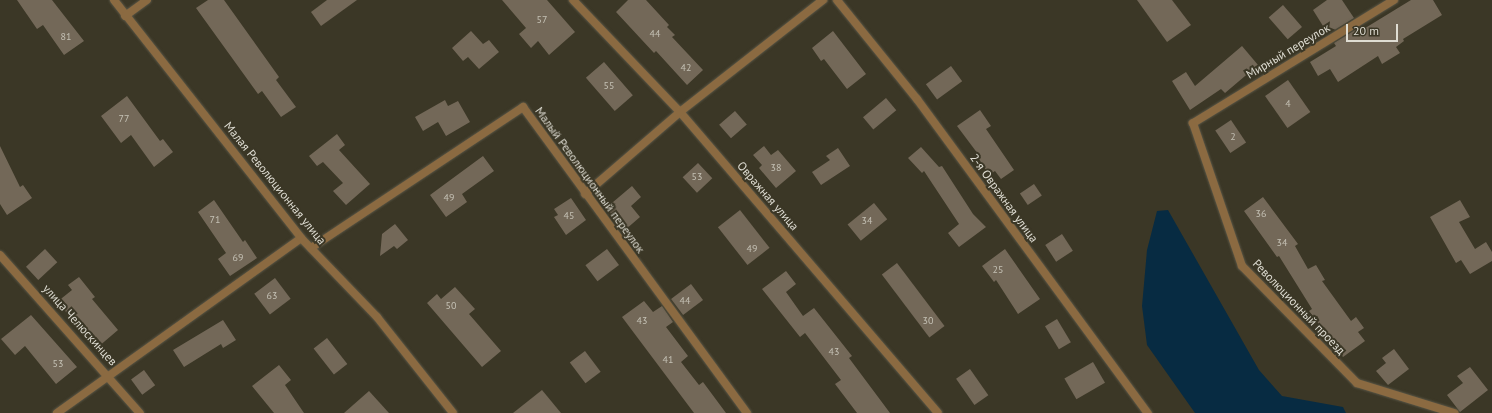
<!DOCTYPE html>
<meta charset="utf-8">
<style>
body{margin:0}
#map{position:relative;width:1492px;height:413px;overflow:hidden;background:#3b3726;font-family:"PT Sans",sans-serif}
div>[style]{position:absolute}
[style*='--x']{left:calc(var(--x)*1px);top:calc(var(--y)*1px);width:calc(var(--w)*1px);rotate:calc(var(--a)*1deg)}
.water>*{inset:0;background:#072b42}
.building>*{inset:0;background:#736858;transform-origin:0 0}
.roads{filter:drop-shadow(0 0 1px #595545) drop-shadow(0 0 1px #595545)}
.service>*{height:8px;margin:-4px;padding:0 4px;transform-origin:4px;border-radius:4px;background:#8b6a41}
.minor>*{height:8px;margin:-4px;padding:0 4px;transform-origin:4px;border-radius:4px;background:#8b6a41}
span{translate:-50% -50%;white-space:nowrap;text-align:center;line-height:1.15;-webkit-text-stroke:4px #3b3726;paint-order:stroke}
.number-label{font-size:10px;color:#c4c0b4}
.number-label span{-webkit-text-stroke-width:0}
.street-label{font-size:12px;color:#dfddd3}
.scale{position:absolute;left:1346px;top:24px;width:52px;height:18px;box-sizing:border-box;border:2px solid #dfddd3;border-top:0;padding-left:5px;font-size:12px;line-height:14px;white-space:nowrap;color:#dfddd3;-webkit-text-stroke:3px #3b3726;paint-order:stroke}
</style>
<div id="map">
<div class="water">
<div style="clip-path:polygon(1168px 210px,1259px 370px,1282px 396px,1343px 407px,1346px 413px,1195px 413px,1147px 345px,1142px 306px,1147px 250px,1157px 211px)"></div>
</div>
<div class="building">
<div style="clip-path:polygon(17px 0,52px 0,84px 41px,64px 55px,43px 25px,37px 29px)"></div>
<div style="clip-path:polygon(208px 0,224px 0,279px 77px,276px 80px,296px 107px,281px 117px,262px 91px,258px 94px,196px 8px)"></div>
<div style="clip-path:polygon(327px 0,357px 0,321px 26px,311px 12px)"></div>
<div style="clip-path:polygon(502px 0,547px 0,575px 32px,549px 55px,538px 41px,531px 48px,519px 34px,526px 28px)"></div>
<div style="clip-path:polygon(628px 0,646px 0,669px 25px,667px 27px,675px 35px,672px 37px,703px 70px,687px 85px,656px 51px,654px 53px,616px 12px)"></div>
<div style="clip-path:polygon(1137px 0,1172px 0,1191px 25px,1167px 42px)"></div>
<div style="clip-path:polygon(1327px 0,1342px 0,1354px 18px,1328px 34px,1313px 10px)"></div>
<div style="clip-path:polygon(1411px 0,1433px 0,1442px 15px,1403px 39px,1404px 41px,1396px 47px,1400px 53px,1382px 64px,1378px 56px,1338px 82px,1330px 69px,1318px 76px,1310px 62px,1336px 46px,1334px 43px,1360px 27px,1362px 30px)"></div>
<div style="left:1283px;top:5px;width:29px;height:19px;rotate:49deg"></div>
<div style="clip-path:polygon(471px 31px,483px 44px,489px 40px,499px 52px,479px 69px,468px 57px,463px 61px,452px 48px)"></div>
<div style="clip-path:polygon(833px 31px,866px 74px,847px 89px,824px 59px,821px 61px,812px 48px)"></div>
<div style="clip-path:polygon(1242px 46px,1258px 65px,1225px 93px,1221px 89px,1190px 110px,1172px 81px,1186px 72px,1195px 86px)"></div>
<div style="left:604px;top:62px;width:44px;height:24px;rotate:49deg"></div>
<div style="left:951px;top:66px;width:19px;height:31px;rotate:54deg"></div>
<div style="left:1288px;top:80px;width:39px;height:28px;rotate:55deg"></div>
<div style="clip-path:polygon(127px 96px,160px 141px,163px 139px,173px 152px,154px 167px,131px 135px,121px 143px,101px 116px)"></div>
<div style="left:886px;top:98px;width:16px;height:30px;rotate:50deg"></div>
<div style="clip-path:polygon(445px 100px,448px 106px,458px 101px,470px 122px,446px 136px,438px 122px,423px 131px,415px 117px)"></div>
<div style="clip-path:polygon(980px 110px,991px 126px,986px 129px,1014px 170px,1001px 179px,995px 171px,989px 175px,979px 159px,981px 158px,957px 126px)"></div>
<div style="left:735px;top:111px;width:18px;height:21px;rotate:49deg"></div>
<div style="left:1231px;top:120px;width:27px;height:19px;rotate:56deg"></div>
<div style="clip-path:polygon(337px 134px,345px 145px,339px 150px,370px 184px,346px 205px,333px 191px,343px 183px,323px 162px,317px 166px,309px 156px)"></div>
<div style="clip-path:polygon(0 146px,20px 187px,23px 185px,32px 198px,7px 215px,0 204px)"></div>
<div style="clip-path:polygon(764px 146px,771px 155px,778px 150px,796px 171px,776px 188px,759px 168px,762px 165px,753px 155px)"></div>
<div style="clip-path:polygon(921px 147px,939px 167px,942px 166px,973px 214px,986px 227px,959px 247px,948px 233px,959px 224px,924px 171px,922px 173px,908px 158px)"></div>
<div style="clip-path:polygon(838px 148px,850px 166px,821px 185px,812px 172px,830px 160px,826px 156px)"></div>
<div style="clip-path:polygon(483px 156px,494px 171px,462px 194px,467px 202px,446px 217px,430px 195px)"></div>
<div style="left:698px;top:163px;width:21px;height:21px;rotate:47deg"></div>
<div style="left:1034px;top:184px;width:14px;height:17px;rotate:56deg"></div>
<div style="clip-path:polygon(632px 186px,641px 197px,631px 206px,640px 217px,625px 230px,606px 208px)"></div>
<div style="clip-path:polygon(1263px 197px,1298px 244px,1295px 246px,1308px 269px,1316px 265px,1325px 280px,1322px 281px,1351px 321px,1356px 317px,1364px 328px,1358px 332px,1365px 341px,1343px 357px,1309px 311px,1312px 309px,1279px 256px,1277px 257px,1244px 211px)"></div>
<div style="clip-path:polygon(571px 198px,586px 220px,566px 235px,554px 217px,558px 215px,554px 209px)"></div>
<div style="clip-path:polygon(214px 200px,243px 242px,245px 240px,257px 258px,230px 276px,218px 259px,226px 253px,198px 212px)"></div>
<div style="clip-path:polygon(1460px 200px,1470px 217px,1459px 222px,1475px 249px,1486px 242px,1492px 252px,1492px 261px,1470px 274px,1461px 260px,1456px 263px,1430px 217px)"></div>
<div style="left:874px;top:203px;width:21px;height:34px;rotate:51deg"></div>
<div style="left:740px;top:210px;width:48px;height:28px;rotate:52deg"></div>
<div style="clip-path:polygon(395px 224px,408px 240px,397px 249px,394px 246px,380px 256px,382px 234px)"></div>
<div style="left:1062px;top:234px;width:20px;height:20px;rotate:57deg"></div>
<div style="left:45px;top:249px;width:18px;height:26px;rotate:47deg"></div>
<div style="left:607px;top:249px;width:20px;height:27px;rotate:53deg"></div>
<div style="clip-path:polygon(1005px 249px,1040px 299px,1018px 314px,996px 280px,994px 282px,982px 266px)"></div>
<div style="left:897px;top:263px;width:79px;height:19px;rotate:53deg"></div>
<div style="clip-path:polygon(786px 271px,796px 284px,786px 292px,803px 316px,814px 308px,852px 356px,849px 358px,890px 413px,857px 413px,835px 384px,841px 380px,805px 333px,800px 337px,762px 289px)"></div>
<div style="clip-path:polygon(79px 277px,95px 297px,92px 299px,118px 330px,98px 347px,57px 302px,72px 290px,68px 285px)"></div>
<div style="left:275px;top:278px;width:26px;height:26px;rotate:53deg"></div>
<div style="left:691px;top:284px;width:20px;height:25px;rotate:53deg"></div>
<div style="clip-path:polygon(455px 287px,475px 309px,469px 314px,501px 351px,482px 367px,427px 303px,437px 294px,441px 299px)"></div>
<div style="clip-path:polygon(644px 301px,653px 312px,662px 306px,673px 322px,666px 327px,688px 356px,681px 362px,699px 385px,703px 382px,726px 413px,694px 413px,622px 317px)"></div>
<div style="clip-path:polygon(31px 315px,77px 367px,56px 384px,25px 346px,15px 355px,1px 339px)"></div>
<div style="left:1057px;top:319px;width:27px;height:14px;rotate:59deg"></div>
<div style="clip-path:polygon(223px 320px,236px 340px,223px 348px,221px 344px,184px 367px,173px 350px)"></div>
<div style="left:327px;top:338px;width:33px;height:17px;rotate:52deg"></div>
<div style="clip-path:polygon(1394px 349px,1409px 369px,1388px 385px,1376px 371px,1386px 363px,1382px 358px)"></div>
<div style="left:585px;top:351px;width:26px;height:19px;rotate:53deg"></div>
<div style="left:1093px;top:362px;width:24px;height:33px;rotate:60deg"></div>
<div style="clip-path:polygon(279px 365px,291px 380px,285px 385px,304px 413px,274px 413px,252px 386px)"></div>
<div style="clip-path:polygon(1470px 367px,1488px 390px,1460px 412px,1447px 395px,1463px 383px,1457px 376px)"></div>
<div style="left:970px;top:369px;width:32px;height:17px;rotate:55deg"></div>
<div style="left:144px;top:370px;width:19px;height:16px;rotate:54deg"></div>
<div style="clip-path:polygon(542px 390px,561px 413px,513px 413px)"></div>
<div style="clip-path:polygon(369px 391px,389px 413px,344px 413px)"></div>
</div>
<div class="roads">
<div class="service">
<div style="--x:57;--y:413;--w:300;--a:-35.6"></div>
</div>
<div class="minor">
<div style="--x:114;--y:0;--w:303;--a:51.8"></div>
<div style="--x:301;--y:238;--w:110;--a:46.1"></div>
<div style="--x:377;--y:317;--w:122;--a:51.6"></div>
<div style="--x:573;--y:0;--w:155;--a:46.3"></div>
<div style="--x:680;--y:112;--w:396;--a:49.4"></div>
<div style="--x:837;--y:0;--w:127;--a:51.1"></div>
<div style="--x:917;--y:99;--w:390;--a:53.7"></div>
<div style="--x:1394;--y:0;--w:236;--a:148.5"></div>
<div style="--x:1193;--y:123;--w:151;--a:71.1"></div>
<div style="--x:1242;--y:266;--w:164;--a:45.5"></div>
<div style="--x:1357;--y:383;--w:102;--a:17.2"></div>
<div style="--x:125;--y:16;--w:27;--a:-36"></div>
<div style="--x:585;--y:194;--w:125;--a:-40.8"></div>
<div style="--x:680;--y:112;--w:182;--a:-38.1"></div>
<div style="--x:311;--y:248;--w:255;--a:-33.6"></div>
<div style="--x:523;--y:107;--w:379;--a:53.8"></div>
<div style="--x:0;--y:255;--w:211;--a:48.5"></div>
</div>
</div>
<div class="number-label">
<span style="left:542px;top:20px">57</span>
<span style="left:655px;top:34px">44</span>
<span style="left:66px;top:37px">81</span>
<span style="left:686px;top:68px">42</span>
<span style="left:609px;top:86px">55</span>
<span style="left:1288px;top:104px">4</span>
<span style="left:124px;top:119px">77</span>
<span style="left:1233px;top:137px">2</span>
<span style="left:776px;top:168px">38</span>
<span style="left:697px;top:177px">53</span>
<span style="left:449px;top:198px">49</span>
<span style="left:1261px;top:214px">36</span>
<span style="left:569px;top:216px">45</span>
<span style="left:215px;top:220px">71</span>
<span style="left:867px;top:221px">34</span>
<span style="left:1282px;top:243px">34</span>
<span style="left:752px;top:249px">49</span>
<span style="left:238px;top:258px">69</span>
<span style="left:998px;top:270px">25</span>
<span style="left:272px;top:296px">63</span>
<span style="left:685px;top:301px">44</span>
<span style="left:451px;top:306px">50</span>
<span style="left:642px;top:321px">43</span>
<span style="left:928px;top:321px">30</span>
<span style="left:834px;top:352px">43</span>
<span style="left:668px;top:360px">41</span>
<span style="left:58px;top:364px">53</span>
</div>
<div class="street-label">
<span style="left:1288px;top:51px;rotate:-31deg">Мирный переулок</span>
<span style="left:590px;top:180px;rotate:54deg">Малый Революционный переулок</span>
<span style="left:275px;top:183px;rotate:51deg">Малая Революционная улица</span>
<span style="left:768px;top:196px;rotate:49deg">Овражная улица</span>
<span style="left:1004px;top:198px;rotate:54deg">2-я Овражная улица</span>
<span style="left:1299px;top:307px;rotate:46deg">Революционный проезд</span>
<span style="left:80px;top:325px;rotate:48deg">улица Челюскинцев</span>
</div>
<div class="scale">20 m</div>
</div>
